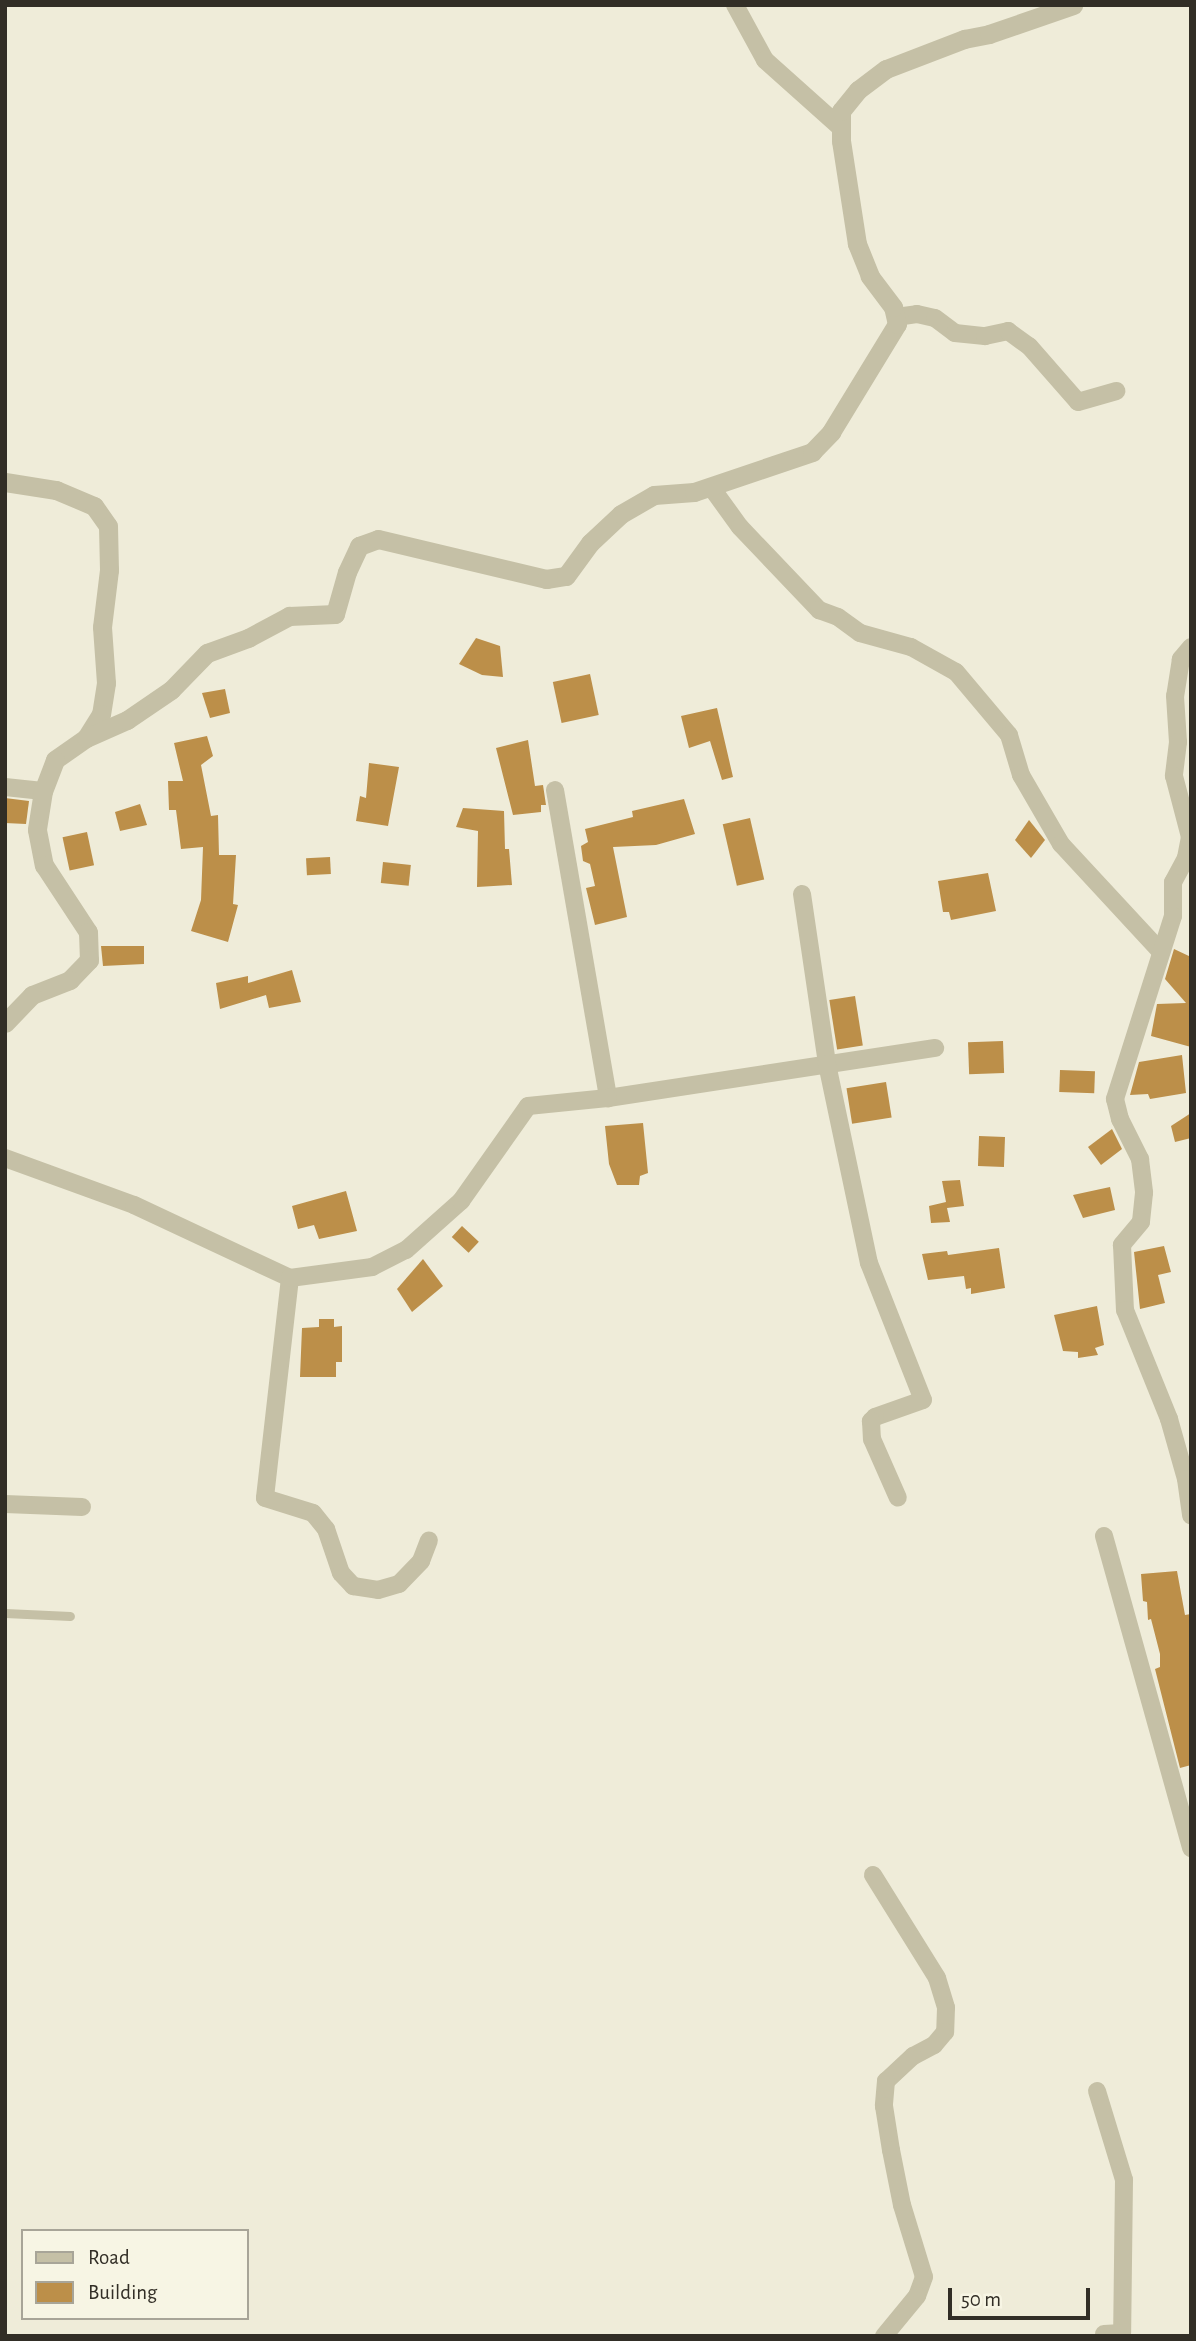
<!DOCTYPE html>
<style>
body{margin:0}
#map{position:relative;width:1196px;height:2341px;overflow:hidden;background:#efecd9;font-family:"Alegreya Sans",sans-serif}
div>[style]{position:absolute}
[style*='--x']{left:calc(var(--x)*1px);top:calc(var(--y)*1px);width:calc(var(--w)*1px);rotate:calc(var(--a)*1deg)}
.building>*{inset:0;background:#bc8f49;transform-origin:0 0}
.service>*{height:9px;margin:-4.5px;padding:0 4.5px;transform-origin:4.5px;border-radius:4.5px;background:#c5c0a6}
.minor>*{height:18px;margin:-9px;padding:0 9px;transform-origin:9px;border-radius:9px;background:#c5c0a6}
.tertiary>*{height:19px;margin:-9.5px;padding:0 9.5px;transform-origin:9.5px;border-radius:9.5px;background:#c5c0a6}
span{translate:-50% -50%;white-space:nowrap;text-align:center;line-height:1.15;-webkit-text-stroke:5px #f7f5e4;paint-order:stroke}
.frame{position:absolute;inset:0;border:7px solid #322e26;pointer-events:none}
.legend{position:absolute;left:21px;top:2229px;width:228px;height:91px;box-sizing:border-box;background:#f7f5e4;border:2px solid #a8a598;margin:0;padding:9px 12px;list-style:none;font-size:21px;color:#322e26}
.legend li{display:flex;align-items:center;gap:14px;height:35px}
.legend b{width:35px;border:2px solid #a8a598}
.scale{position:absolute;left:948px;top:2288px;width:142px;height:32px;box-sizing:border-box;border:4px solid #322e26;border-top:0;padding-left:9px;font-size:21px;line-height:24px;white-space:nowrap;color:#322e26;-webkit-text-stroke:5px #f7f5e4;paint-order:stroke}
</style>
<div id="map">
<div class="building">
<div style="clip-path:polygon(476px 638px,500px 646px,503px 677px,482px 675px,459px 664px)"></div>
<div style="left:590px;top:674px;width:42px;height:38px;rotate:78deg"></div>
<div style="clip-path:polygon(225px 689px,230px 713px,210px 718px,202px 693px)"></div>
<div style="clip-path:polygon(717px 708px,733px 777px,722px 780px,710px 741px,689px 748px,681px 716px)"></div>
<div style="clip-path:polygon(207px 736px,213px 756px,201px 765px,211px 816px,218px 815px,219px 855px,236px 855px,233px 904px,238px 905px,228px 942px,191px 931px,201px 900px,203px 847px,181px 849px,176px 810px,169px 810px,168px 781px,183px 781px,174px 743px)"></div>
<div style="clip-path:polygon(528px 740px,535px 786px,543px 785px,546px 805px,541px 805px,541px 812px,513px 815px,496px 748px)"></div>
<div style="clip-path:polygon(369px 763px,399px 767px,388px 826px,356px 821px,360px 796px,366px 798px)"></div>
<div style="clip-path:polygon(5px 798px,29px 801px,26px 824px,5px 823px)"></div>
<div style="clip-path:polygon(684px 799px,695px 834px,656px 845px,613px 847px,627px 917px,595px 925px,586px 888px,595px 886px,590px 864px,583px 861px,581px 846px,588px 842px,585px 829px,633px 817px,632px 811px)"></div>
<div style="clip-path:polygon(140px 804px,147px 825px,120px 831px,115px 812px)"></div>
<div style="clip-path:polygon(463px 808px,504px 811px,505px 849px,509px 849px,512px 885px,477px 887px,478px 831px,456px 827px)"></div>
<div style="left:750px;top:818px;width:63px;height:28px;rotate:77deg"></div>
<div style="clip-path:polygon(1029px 820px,1045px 840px,1031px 858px,1015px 840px)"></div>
<div style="left:87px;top:832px;width:34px;height:25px;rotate:78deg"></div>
<div style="left:330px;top:857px;width:17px;height:24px;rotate:87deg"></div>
<div style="left:383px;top:862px;width:28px;height:21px;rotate:6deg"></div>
<div style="clip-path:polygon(988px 873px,996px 911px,951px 920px,949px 912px,943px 912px,938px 881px)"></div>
<div style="clip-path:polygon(101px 946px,144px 946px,144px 964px,103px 966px)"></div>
<div style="clip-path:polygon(1174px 949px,1191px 957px,1191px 1047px,1151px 1036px,1157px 1004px,1186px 1003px,1165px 979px)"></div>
<div style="clip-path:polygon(292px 970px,301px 1002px,269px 1008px,266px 995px,220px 1009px,216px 983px,248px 976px,248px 983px)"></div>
<div style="left:855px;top:996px;width:50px;height:26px;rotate:81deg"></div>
<div style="left:1003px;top:1041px;width:32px;height:35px;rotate:88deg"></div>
<div style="clip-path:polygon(1182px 1055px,1186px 1093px,1150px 1099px,1148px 1094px,1130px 1095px,1139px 1062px)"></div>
<div style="left:1060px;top:1070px;width:35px;height:22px;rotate:2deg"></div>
<div style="left:886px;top:1082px;width:36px;height:40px;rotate:81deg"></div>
<div style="clip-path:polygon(1191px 1113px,1191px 1138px,1175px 1142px,1171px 1126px)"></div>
<div style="clip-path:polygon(643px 1123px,648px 1173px,640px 1176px,639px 1185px,617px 1185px,609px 1164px,605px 1126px)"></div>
<div style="clip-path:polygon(1112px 1129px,1122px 1149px,1101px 1165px,1088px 1147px)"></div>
<div style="left:1005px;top:1137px;width:30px;height:26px;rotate:92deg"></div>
<div style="clip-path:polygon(960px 1180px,964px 1206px,947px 1208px,950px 1222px,931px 1223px,929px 1206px,946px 1202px,942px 1181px)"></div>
<div style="clip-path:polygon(1110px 1187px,1115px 1210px,1083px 1218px,1073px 1195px)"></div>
<div style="clip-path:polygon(346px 1191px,357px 1231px,319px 1239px,314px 1225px,298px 1229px,292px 1206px)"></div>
<div style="left:462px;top:1226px;width:23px;height:15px;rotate:43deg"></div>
<div style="clip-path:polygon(1164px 1246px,1171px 1272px,1158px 1275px,1165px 1303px,1140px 1309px,1134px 1252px)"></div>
<div style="clip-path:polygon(999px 1248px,1005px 1288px,971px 1294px,971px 1288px,966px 1289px,964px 1276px,928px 1280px,922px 1254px,947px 1251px,948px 1255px)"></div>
<div style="clip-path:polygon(423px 1259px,443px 1286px,412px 1312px,397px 1289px)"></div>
<div style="clip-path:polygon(1097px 1306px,1104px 1345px,1095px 1348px,1098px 1355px,1078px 1358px,1078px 1352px,1063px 1351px,1054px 1315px)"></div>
<div style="clip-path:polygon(319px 1319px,334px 1319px,334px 1327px,342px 1326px,342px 1362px,336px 1362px,336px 1377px,300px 1377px,302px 1328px,319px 1327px)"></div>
<div style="clip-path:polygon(1177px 1571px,1185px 1615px,1191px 1614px,1191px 1765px,1180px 1768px,1155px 1669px,1160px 1667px,1160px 1654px,1151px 1619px,1148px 1620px,1147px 1602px,1143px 1601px,1141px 1574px)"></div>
</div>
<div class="service">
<div style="--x:5;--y:1613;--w:65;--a:2.6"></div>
</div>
<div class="minor">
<div style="--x:735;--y:5;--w:63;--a:61.4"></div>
<div style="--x:765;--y:60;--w:102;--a:41.8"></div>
<div style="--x:896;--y:317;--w:21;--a:-8"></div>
<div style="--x:917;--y:314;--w:18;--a:13"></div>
<div style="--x:935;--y:318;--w:25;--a:37"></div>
<div style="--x:955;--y:333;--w:30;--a:6"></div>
<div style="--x:985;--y:336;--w:24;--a:-12"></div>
<div style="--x:1008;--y:331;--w:26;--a:36"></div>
<div style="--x:1029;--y:346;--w:74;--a:48.8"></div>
<div style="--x:1078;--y:402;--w:40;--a:-16"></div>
<div style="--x:711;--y:487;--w:49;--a:54.1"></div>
<div style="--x:740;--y:527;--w:115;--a:46.4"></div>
<div style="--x:819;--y:610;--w:20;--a:20"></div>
<div style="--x:838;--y:617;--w:27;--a:36"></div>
<div style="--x:860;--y:633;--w:53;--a:15.4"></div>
<div style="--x:911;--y:647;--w:51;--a:29.1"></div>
<div style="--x:956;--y:672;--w:82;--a:49.9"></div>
<div style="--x:1009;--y:735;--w:42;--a:73.3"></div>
<div style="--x:1021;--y:775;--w:80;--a:59.9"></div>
<div style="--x:1061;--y:844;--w:146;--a:47.2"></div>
<div style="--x:1191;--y:647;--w:16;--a:130"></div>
<div style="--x:1181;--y:659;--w:37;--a:99"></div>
<div style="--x:1175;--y:696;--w:46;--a:86.3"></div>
<div style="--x:1178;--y:742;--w:34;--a:97"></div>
<div style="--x:1174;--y:776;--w:63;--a:75.3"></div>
<div style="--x:1190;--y:837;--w:21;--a:101"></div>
<div style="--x:1186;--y:858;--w:27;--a:118"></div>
<div style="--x:1173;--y:882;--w:34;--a:90"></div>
<div style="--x:1173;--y:916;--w:192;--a:107.6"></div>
<div style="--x:1115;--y:1099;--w:21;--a:76"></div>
<div style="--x:1120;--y:1119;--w:45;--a:63.4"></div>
<div style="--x:1140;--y:1159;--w:34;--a:83"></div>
<div style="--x:1144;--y:1193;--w:29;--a:96"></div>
<div style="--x:1141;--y:1222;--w:30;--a:130"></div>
<div style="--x:1122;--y:1245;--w:65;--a:87.4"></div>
<div style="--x:1125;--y:1310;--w:118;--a:68"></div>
<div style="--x:1169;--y:1419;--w:62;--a:74.2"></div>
<div style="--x:1186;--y:1479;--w:37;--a:82"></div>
<div style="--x:5;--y:787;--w:38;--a:6"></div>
<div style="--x:555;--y:790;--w:313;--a:80.2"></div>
<div style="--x:608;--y:1098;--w:331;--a:-8.7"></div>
<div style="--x:802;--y:894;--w:172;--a:81.6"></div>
<div style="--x:827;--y:1064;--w:203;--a:78.1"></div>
<div style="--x:869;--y:1263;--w:147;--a:68.5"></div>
<div style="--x:923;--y:1400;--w:51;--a:160.5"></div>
<div style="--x:875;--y:1417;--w:6;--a:135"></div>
<div style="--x:871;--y:1421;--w:18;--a:87"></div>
<div style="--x:872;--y:1439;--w:64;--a:66.2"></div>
<div style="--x:5;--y:1158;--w:137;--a:20"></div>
<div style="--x:134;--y:1205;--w:172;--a:25.1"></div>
<div style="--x:290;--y:1278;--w:221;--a:96.5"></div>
<div style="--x:265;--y:1498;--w:50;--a:17.4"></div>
<div style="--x:313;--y:1513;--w:21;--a:51"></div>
<div style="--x:326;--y:1529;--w:46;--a:71.2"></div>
<div style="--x:341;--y:1573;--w:18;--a:47"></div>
<div style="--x:353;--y:1586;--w:25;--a:9"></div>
<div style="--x:378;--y:1590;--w:22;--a:-16"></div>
<div style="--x:399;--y:1584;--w:32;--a:-46"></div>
<div style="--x:421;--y:1561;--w:22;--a:-69"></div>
<div style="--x:290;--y:1278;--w:83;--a:-7.6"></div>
<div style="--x:372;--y:1267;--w:38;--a:-27"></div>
<div style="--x:406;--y:1250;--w:74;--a:-41.7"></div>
<div style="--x:461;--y:1201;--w:116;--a:-54.8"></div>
<div style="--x:528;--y:1106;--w:80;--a:-5.7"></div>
<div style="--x:5;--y:1504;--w:77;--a:2.2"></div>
<div style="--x:1104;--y:1536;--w:324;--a:74.4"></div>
<div style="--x:873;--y:1875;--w:121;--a:58.1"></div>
<div style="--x:937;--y:1978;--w:31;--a:73"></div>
<div style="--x:946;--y:2008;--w:24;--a:92"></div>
<div style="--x:945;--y:2032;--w:17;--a:130"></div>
<div style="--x:934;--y:2045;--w:24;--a:152"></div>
<div style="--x:913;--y:2056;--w:37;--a:137"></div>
<div style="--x:886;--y:2081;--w:25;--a:95"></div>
<div style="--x:884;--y:2106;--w:45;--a:81"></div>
<div style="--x:891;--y:2150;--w:56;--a:78.7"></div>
<div style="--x:902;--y:2205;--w:75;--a:73"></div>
<div style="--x:924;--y:2277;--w:20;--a:110"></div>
<div style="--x:917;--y:2296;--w:52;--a:129.5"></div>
<div style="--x:1097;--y:2091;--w:93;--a:73.1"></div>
<div style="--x:1124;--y:2180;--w:153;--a:90.7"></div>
<div style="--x:1122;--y:2333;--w:18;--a:177"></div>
</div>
<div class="tertiary">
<div style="--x:5;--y:482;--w:52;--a:8.9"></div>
<div style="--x:56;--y:490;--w:41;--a:22.8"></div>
<div style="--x:94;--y:506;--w:24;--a:55"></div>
<div style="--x:108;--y:526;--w:44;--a:88.7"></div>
<div style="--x:109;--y:570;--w:57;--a:97"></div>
<div style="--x:102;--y:627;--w:56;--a:85.9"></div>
<div style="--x:106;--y:683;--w:31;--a:99"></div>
<div style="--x:101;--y:714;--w:28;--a:122"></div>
<div style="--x:86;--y:738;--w:38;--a:145"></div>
<div style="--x:55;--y:760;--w:33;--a:111"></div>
<div style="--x:43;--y:791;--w:39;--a:99"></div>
<div style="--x:37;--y:830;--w:36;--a:79"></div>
<div style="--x:44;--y:865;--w:80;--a:56.7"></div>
<div style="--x:88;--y:932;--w:28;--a:88"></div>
<div style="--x:89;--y:960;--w:28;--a:134"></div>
<div style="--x:70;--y:980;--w:41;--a:158.5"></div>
<div style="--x:32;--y:995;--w:39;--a:134"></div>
<div style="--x:86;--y:738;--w:45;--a:-23.7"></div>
<div style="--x:127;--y:720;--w:53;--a:-34.3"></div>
<div style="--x:171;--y:690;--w:52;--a:-45.8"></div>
<div style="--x:207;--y:653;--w:44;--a:-20.1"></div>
<div style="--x:248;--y:638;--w:47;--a:-28.2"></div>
<div style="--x:289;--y:616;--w:46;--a:-2.5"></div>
<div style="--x:335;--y:614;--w:44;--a:-74.1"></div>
<div style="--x:347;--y:572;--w:29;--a:-65"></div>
<div style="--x:359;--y:546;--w:20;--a:-20"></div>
<div style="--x:378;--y:539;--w:173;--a:13.4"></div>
<div style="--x:546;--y:579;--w:20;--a:-9"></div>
<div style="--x:566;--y:576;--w:41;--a:-54"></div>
<div style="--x:590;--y:543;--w:42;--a:-43.1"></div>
<div style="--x:621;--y:514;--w:38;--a:-30"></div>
<div style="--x:654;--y:495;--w:40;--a:-4.3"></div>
<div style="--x:694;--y:492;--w:125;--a:-18.7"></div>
<div style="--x:812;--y:452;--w:28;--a:-46"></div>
<div style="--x:831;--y:432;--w:127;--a:-58.6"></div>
<div style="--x:897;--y:324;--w:17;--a:-103"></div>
<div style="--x:893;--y:307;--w:39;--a:-127"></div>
<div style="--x:870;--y:276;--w:35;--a:-112"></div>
<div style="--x:857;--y:244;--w:104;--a:-98.8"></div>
<div style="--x:841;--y:141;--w:30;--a:-90"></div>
<div style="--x:841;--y:111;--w:27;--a:-51"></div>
<div style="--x:858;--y:90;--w:35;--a:-37"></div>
<div style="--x:886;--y:69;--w:84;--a:-21"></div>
<div style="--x:964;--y:39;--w:25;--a:-11"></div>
<div style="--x:989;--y:34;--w:89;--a:-19"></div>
</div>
<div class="frame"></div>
<ul class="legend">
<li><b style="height:9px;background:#c5c0a6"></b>Road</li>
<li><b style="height:19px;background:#bc8f49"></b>Building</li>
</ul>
<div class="scale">50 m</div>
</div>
